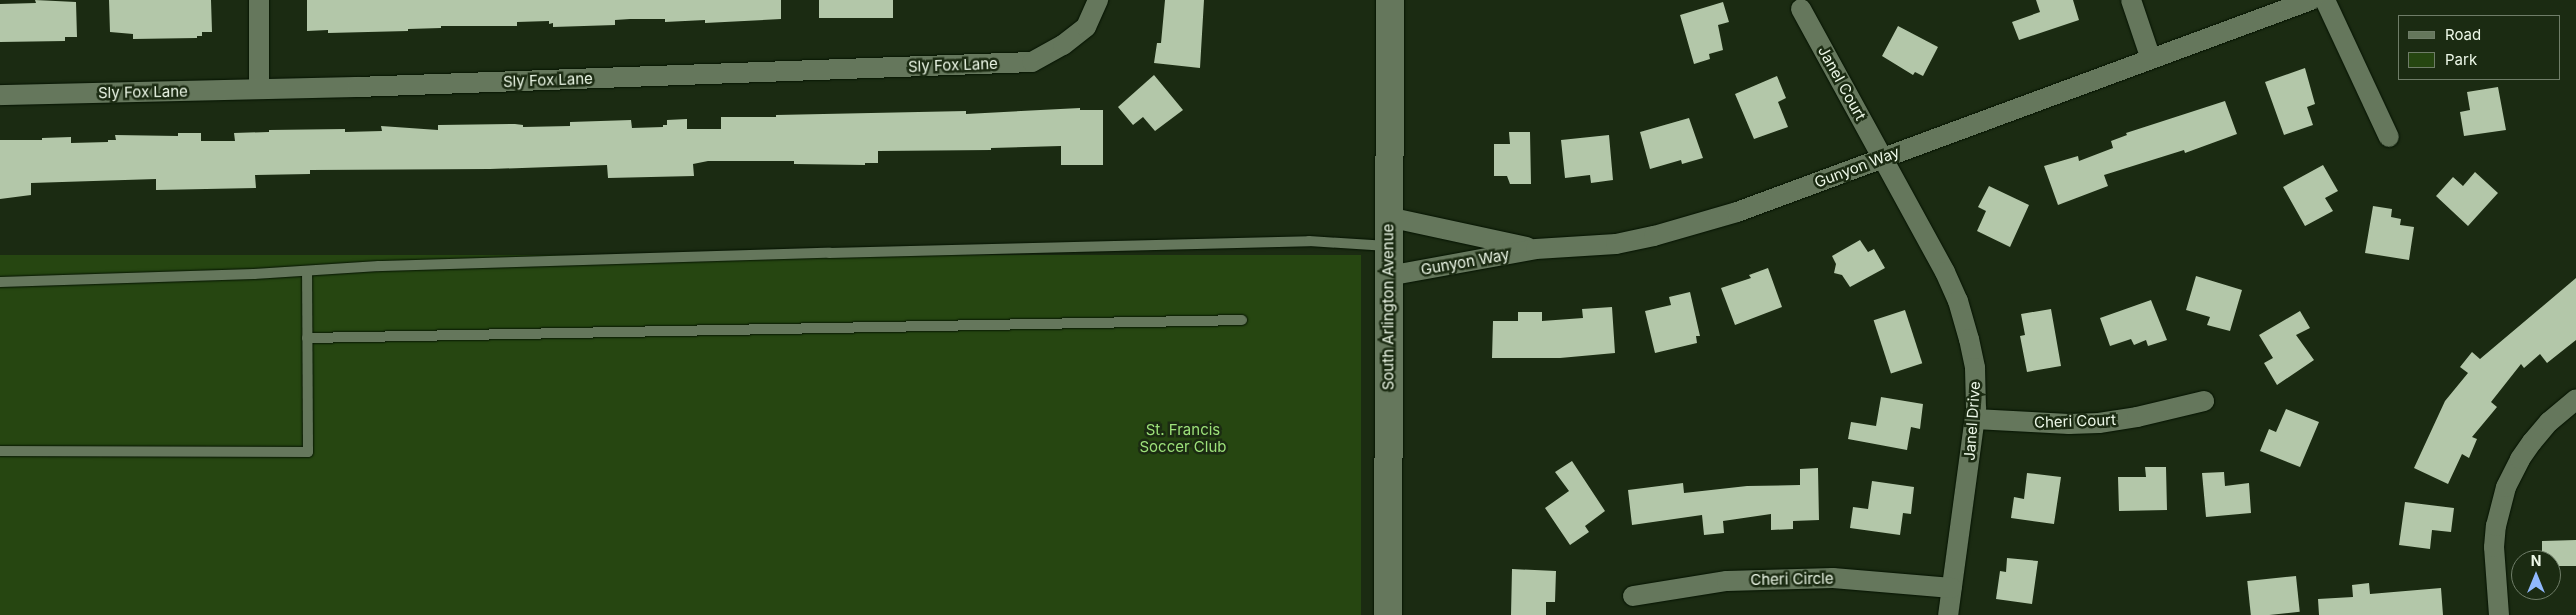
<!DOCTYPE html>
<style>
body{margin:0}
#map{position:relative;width:2576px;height:615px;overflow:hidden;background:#1b2b12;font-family:Inter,sans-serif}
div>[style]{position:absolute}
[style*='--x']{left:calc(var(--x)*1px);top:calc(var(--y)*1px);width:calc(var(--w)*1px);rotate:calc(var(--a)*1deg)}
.green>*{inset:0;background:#264611;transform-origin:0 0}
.building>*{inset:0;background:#b3c7a9;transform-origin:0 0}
.roads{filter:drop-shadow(0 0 1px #051300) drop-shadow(0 0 1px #051300)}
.lane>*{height:10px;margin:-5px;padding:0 5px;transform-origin:5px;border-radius:5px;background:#65775c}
.street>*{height:20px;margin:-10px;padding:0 10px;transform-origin:10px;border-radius:10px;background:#65775c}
.secondary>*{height:28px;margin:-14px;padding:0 14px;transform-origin:14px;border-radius:14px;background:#65775c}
span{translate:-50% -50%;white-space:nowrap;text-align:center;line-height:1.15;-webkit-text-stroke:5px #1b2b12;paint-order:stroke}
.street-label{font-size:15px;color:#edf8e8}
.park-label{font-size:15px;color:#9de17a}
.legend{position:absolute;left:2398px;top:15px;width:162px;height:65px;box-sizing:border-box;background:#1b2b12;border:1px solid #6f7d68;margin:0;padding:6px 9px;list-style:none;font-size:15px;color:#edf8e8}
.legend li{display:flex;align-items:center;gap:10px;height:25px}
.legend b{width:25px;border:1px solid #6f7d68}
.north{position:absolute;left:2511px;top:550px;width:50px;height:50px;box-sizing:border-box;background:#1b2b12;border:1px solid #6f7d68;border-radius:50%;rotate:0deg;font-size:14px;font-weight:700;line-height:20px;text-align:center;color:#edf8e8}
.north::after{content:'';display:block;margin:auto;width:18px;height:22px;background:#90b8fd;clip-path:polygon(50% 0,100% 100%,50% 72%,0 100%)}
</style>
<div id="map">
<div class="green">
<div style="left:1361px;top:255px;width:360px;height:1362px;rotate:90deg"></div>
</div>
<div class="building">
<div style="clip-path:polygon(35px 0,76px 2px,77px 37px,65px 37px,65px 41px,0 42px,0 4px,36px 3px)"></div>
<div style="clip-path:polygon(109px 0,211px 0,212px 32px,202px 32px,202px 36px,197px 36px,197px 38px,133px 39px,133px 34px,110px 32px)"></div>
<div style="clip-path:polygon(307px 0,781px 0,781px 19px,705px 23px,705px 20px,665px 22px,665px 19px,630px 19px,615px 20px,615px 25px,553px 27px,553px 23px,549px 24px,549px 21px,517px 22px,517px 26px,441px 26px,441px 28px,408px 29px,408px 31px,328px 33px,328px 30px,307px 31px)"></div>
<div style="left:819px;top:0;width:74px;height:18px"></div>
<div style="clip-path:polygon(1165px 0,1204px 0,1200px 68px,1154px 63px,1157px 43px,1161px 43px)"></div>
<div style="clip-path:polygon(2036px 0,2073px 0,2079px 20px,2019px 40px,2012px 22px,2040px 12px)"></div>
<div style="clip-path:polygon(1723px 2px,1729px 22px,1718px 25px,1723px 50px,1709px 54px,1710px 59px,1694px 64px,1680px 15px)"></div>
<div style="clip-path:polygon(1898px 26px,1938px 47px,1923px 76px,1915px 72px,1913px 75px,1882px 56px)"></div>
<div style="clip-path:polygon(2305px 68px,2315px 104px,2307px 107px,2313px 125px,2284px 135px,2265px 82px)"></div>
<div style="clip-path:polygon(1154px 75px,1183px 110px,1155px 131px,1143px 117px,1133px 125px,1118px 107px)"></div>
<div style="clip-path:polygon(1777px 76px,1786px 98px,1778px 102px,1788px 127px,1754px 139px,1735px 94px)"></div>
<div style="clip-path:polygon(2498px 87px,2506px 130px,2464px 136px,2460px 112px,2470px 110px,2467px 92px)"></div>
<div style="clip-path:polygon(2225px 101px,2237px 134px,2185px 153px,2184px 150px,2104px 175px,2108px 186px,2058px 205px,2044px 166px,2078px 156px,2079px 161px,2113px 148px,2111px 141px,2127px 135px,2126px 133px)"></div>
<div style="clip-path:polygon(1080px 108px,1080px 110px,1103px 110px,1103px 165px,1061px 165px,1061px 146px,991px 148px,991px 150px,878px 151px,878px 163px,865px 163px,865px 165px,794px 164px,794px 161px,708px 161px,693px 164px,694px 176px,608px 178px,607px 165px,490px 169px,310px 170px,310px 174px,255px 175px,256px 188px,156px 190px,156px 179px,31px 183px,31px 195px,0 199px,0 140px,42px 140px,42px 138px,71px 137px,71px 143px,108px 142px,108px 140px,116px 140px,115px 135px,178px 136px,178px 133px,201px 133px,201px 141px,235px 141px,234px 133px,269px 132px,269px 130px,345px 129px,345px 132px,382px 131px,381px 126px,438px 130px,438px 125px,515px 124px,523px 125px,523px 127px,570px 126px,570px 122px,631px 120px,632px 128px,663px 127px,663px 125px,667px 125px,667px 120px,687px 119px,687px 129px,721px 129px,721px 117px,776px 117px,776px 115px,966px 111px,966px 114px)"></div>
<div style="clip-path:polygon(1689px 118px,1703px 158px,1682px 164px,1681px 160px,1650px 169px,1640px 132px)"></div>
<div style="clip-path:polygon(1509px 132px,1530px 132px,1531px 184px,1510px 184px,1507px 176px,1494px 176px,1494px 144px,1510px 144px)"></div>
<div style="clip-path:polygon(1609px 135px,1613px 180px,1591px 183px,1590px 175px,1565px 178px,1561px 140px)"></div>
<div style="clip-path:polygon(2323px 165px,2338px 191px,2325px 198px,2333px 211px,2305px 226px,2283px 187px)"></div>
<div style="clip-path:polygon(2475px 172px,2498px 193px,2468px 226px,2436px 196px,2453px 177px,2463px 186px)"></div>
<div style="clip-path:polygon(1989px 186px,2029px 205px,2010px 247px,1977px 231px,1986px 211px,1978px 207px)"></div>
<div style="clip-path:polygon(2373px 206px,2392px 209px,2391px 217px,2401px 219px,2400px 225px,2414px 227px,2409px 260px,2365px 253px)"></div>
<div style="clip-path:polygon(1860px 240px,1868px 252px,1874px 249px,1885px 268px,1850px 287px,1842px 275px,1834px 273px,1836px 264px,1832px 256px)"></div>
<div style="clip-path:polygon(1768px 268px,1782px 307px,1735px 325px,1721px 288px,1751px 278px,1749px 275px)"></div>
<div style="clip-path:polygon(2196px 276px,2242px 290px,2230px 331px,2207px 325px,2210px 317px,2186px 310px)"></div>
<div style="clip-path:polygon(2576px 278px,2576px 340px,2547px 363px,2540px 354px,2524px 368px,2521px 364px,2491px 402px,2497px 407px,2472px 437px,2477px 439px,2469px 458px,2462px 454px,2448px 484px,2414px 468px,2445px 401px,2468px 373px,2460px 367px,2472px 352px,2480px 359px)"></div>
<div style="clip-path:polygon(1690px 292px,1700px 336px,1696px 336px,1697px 343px,1655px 353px,1645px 311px,1671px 305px,1669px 297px)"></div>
<div style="clip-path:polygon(2151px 300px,2167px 340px,2148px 346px,2146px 340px,2134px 345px,2131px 339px,2110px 346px,2100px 318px)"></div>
<div style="clip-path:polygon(1612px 307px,1615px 353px,1560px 358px,1492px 358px,1493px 321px,1518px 321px,1518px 312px,1542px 312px,1542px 321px,1583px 318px,1582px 309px)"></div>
<div style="clip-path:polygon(2051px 309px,2061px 366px,2027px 372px,2020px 336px,2025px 335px,2021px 314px)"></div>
<div style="left:1905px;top:310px;width:56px;height:33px;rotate:72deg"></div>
<div style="clip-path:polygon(2300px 311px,2310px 328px,2296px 335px,2314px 360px,2277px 385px,2264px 363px,2273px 358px,2259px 335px)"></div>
<div style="clip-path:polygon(1881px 397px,1923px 404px,1920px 429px,1911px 427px,1907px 450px,1848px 439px,1851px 422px,1876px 426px)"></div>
<div style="clip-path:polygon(2286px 409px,2319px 422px,2300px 467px,2260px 451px,2269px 429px,2276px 432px)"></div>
<div style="clip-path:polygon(1572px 461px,1605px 511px,1585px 526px,1589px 532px,1570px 545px,1545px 508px,1569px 491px,1555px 472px)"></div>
<div style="clip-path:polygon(2145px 467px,2166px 467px,2167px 510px,2119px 511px,2118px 477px,2146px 477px)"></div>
<div style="clip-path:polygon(1818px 468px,1819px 520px,1793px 521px,1793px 529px,1771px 530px,1771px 514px,1723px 521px,1724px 533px,1704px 535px,1702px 515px,1632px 525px,1628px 490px,1683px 483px,1684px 493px,1747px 486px,1800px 485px,1800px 469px)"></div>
<div style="clip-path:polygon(2224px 472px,2225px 486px,2249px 483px,2251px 513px,2206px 517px,2202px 473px)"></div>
<div style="clip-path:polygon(2027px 473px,2061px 477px,2054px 524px,2011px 518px,2014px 497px,2024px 499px)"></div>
<div style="clip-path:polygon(1872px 481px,1914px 487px,1911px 514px,1903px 513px,1900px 535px,1850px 528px,1853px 507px,1868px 509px)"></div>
<div style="clip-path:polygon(2405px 502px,2454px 508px,2451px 532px,2432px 530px,2430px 549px,2399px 545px)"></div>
<div style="clip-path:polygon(2576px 540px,2576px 566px,2551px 566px,2551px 560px,2542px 560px,2542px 541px)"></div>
<div style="clip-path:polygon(2007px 558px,2038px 561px,2032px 604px,1996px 599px,2000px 571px,2006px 572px)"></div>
<div style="clip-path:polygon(1512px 569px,1556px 571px,1555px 602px,1546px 602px,1546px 615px,1511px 615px)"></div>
<div style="left:2296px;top:576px;width:36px;height:49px;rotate:84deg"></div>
<div style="clip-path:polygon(2369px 583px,2370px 594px,2441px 588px,2443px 615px,2319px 615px,2318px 599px,2353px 597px,2352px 585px)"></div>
</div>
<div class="roads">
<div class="lane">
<div style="--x:0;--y:282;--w:254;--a:-1.8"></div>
<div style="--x:254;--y:274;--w:125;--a:-3.7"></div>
<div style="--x:379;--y:266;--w:450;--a:-1.7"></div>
<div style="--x:829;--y:253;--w:480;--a:-1.4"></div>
<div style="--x:1309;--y:241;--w:79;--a:3.6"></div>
<div style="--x:307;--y:338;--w:935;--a:-1.1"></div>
<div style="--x:0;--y:451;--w:308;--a:0.2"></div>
<div style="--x:308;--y:452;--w:181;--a:-90.3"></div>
</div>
<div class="street">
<div style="--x:259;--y:0;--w:89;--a:90"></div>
<div style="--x:2131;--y:0;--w:62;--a:71.3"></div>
<div style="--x:2325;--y:0;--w:151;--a:65"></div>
<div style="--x:1801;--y:9;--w:300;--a:61.3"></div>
<div style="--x:1945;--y:272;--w:32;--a:66"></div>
<div style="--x:1958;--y:301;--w:40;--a:74"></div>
<div style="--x:1969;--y:339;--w:30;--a:78"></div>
<div style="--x:1975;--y:368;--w:41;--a:88.6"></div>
<div style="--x:1976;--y:409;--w:208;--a:97.7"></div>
<div style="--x:0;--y:95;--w:357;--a:-1.3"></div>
<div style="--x:357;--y:87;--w:675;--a:-2.12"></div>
<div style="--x:1032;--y:62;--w:35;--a:-29"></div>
<div style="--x:1063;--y:45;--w:29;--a:-38"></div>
<div style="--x:1086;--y:27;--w:30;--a:-66"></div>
<div style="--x:1388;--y:217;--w:142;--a:12.2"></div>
<div style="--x:1388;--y:276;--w:150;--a:-10.3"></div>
<div style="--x:1536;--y:249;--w:80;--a:-3.6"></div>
<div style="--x:1616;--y:244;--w:39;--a:-12"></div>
<div style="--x:1654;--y:236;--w:86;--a:-16.1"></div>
<div style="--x:1737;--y:212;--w:612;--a:-20.27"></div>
<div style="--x:1975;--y:419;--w:94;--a:3"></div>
<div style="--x:2069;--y:424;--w:30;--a:-2"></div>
<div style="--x:2099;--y:423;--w:38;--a:-9"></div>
<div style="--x:2137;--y:417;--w:69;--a:-13.4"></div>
<div style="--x:1633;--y:596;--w:95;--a:-9.1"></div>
<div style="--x:1727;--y:581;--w:106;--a:-1.6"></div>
<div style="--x:1833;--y:578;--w:119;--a:4.8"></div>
<div style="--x:2499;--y:615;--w:68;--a:-94.2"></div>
<div style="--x:2494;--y:547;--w:21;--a:-85"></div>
<div style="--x:2496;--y:526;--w:40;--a:-75.6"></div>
<div style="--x:2506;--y:487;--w:31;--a:-63"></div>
<div style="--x:2520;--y:459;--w:21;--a:-55"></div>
<div style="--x:2532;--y:442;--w:26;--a:-50"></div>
<div style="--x:2549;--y:422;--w:35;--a:-40"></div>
</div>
<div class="secondary">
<div style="--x:1388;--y:615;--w:615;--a:-89.81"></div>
</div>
</div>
<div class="street-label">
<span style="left:953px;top:65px;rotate:-2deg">Sly Fox Lane</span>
<span style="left:548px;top:80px;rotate:-2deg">Sly Fox Lane</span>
<span style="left:1842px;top:83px;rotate:61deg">Janel Court</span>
<span style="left:143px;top:92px;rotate:-1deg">Sly Fox Lane</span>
<span style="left:1857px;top:167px;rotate:-21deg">Gunyon Way</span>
<span style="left:1465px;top:262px;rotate:-10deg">Gunyon Way</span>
<span style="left:1388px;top:307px;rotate:-90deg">South Arlington Avenue</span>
<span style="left:1972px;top:421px;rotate:-86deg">Janel Drive</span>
<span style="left:2075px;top:421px;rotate:-2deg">Cheri Court</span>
<span style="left:1792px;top:579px;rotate:-1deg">Cheri Circle</span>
</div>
<div class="park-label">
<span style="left:1183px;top:438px">St. Francis<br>Soccer Club</span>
</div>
<ul class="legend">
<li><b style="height:6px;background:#65775c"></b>Road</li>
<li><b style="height:14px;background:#264611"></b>Park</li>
</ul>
<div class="north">N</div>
</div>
